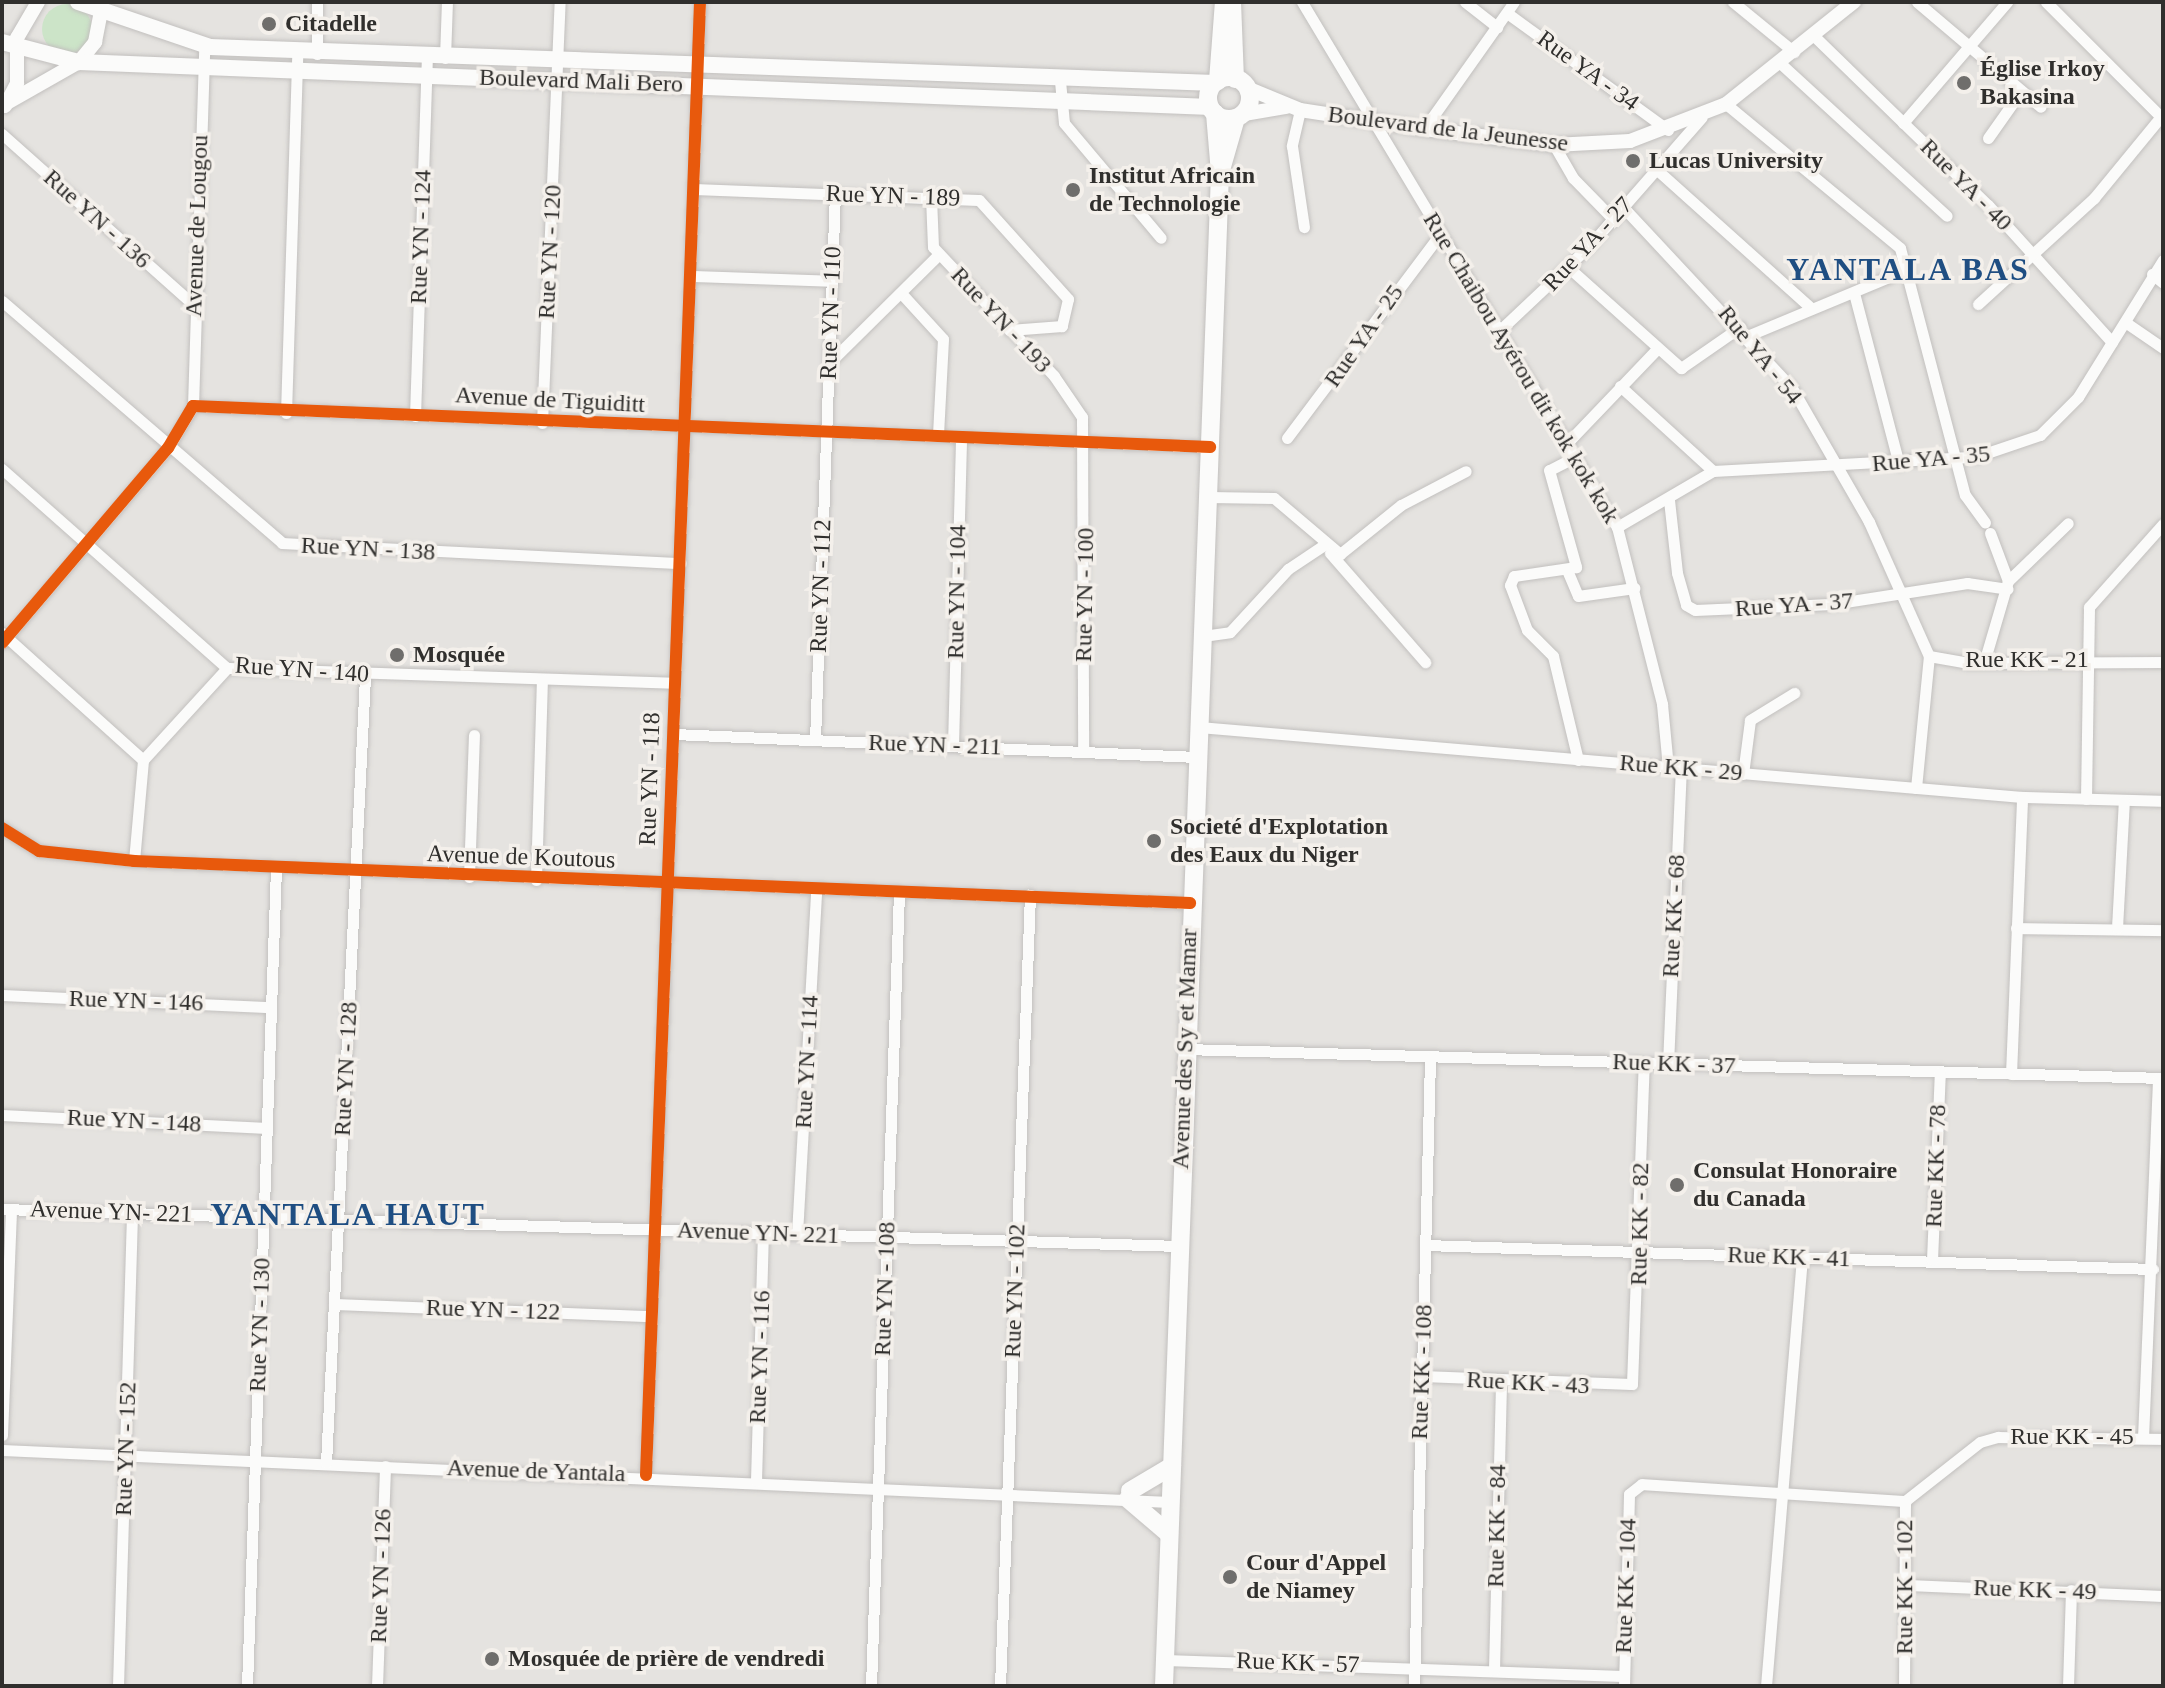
<!DOCTYPE html>
<meta charset="utf-8">
<style>
body{margin:0}
#map{position:relative;width:2165px;height:1688px;overflow:hidden;background:#e5e3e0;font-family:"Times New Roman",serif}
div>[style]{position:absolute}
[style*='--x']{left:calc(var(--x)*1px);top:calc(var(--y)*1px);width:calc(var(--w)*1px);rotate:calc(var(--a)*1deg)}
.green>*{inset:0;background:#cce4c8}
.round{border-radius:50%}
.roads{filter:drop-shadow(0 0 2px #c2c0be) drop-shadow(0 0 2px #c2c0be)}
.minor>*{height:11px;margin:-5.5px;padding:0 5.5px;transform-origin:5.5px;border-radius:5.5px;background:#fbfbfa}
.tertiary>*{height:14px;margin:-7px;padding:0 7px;transform-origin:7px;border-radius:7px;background:#fbfbfa}
.primary>*{height:16px;margin:-8px;padding:0 8px;transform-origin:8px;border-radius:8px;background:#fbfbfa}
.trunk>*{height:18px;margin:-9px;padding:0 9px;transform-origin:9px;border-radius:9px;background:#fbfbfa}
.trunk>.ring{margin:-9px;padding:0;box-sizing:content-box;background:none;border:18px solid #fbfbfa;border-radius:50%}
.cycleway>*{height:12px;margin:-6px;padding:0 6px;transform-origin:6px;border-radius:6px;background:#e8590c}
.dots>*{width:22px;height:22px;translate:-50% -50%;box-sizing:border-box;border:4px solid #f4f0eb;border-radius:50%}
span{translate:-50% -50%;white-space:nowrap;text-align:center;line-height:1.15;-webkit-text-stroke:7px #f4f0eb;paint-order:stroke}
.poi-label{font-size:24px;color:#302f2d;font-weight:700}
.left{translate:0 -50%;text-align:left}
.street-label{font-size:24px;color:#302f2d}
.district-label{font-size:32px;color:#1f4e82;font-weight:700;letter-spacing:2px}
.frame{position:absolute;inset:0;border:4px solid #302f2d;pointer-events:none}
</style>
<div id="map">
<div class="green">
<div class="round" style="left:42px;top:4px;width:50px;height:50px"></div>
</div>
<div class="roads">
<div class="minor">
<div style="--x:1302;--y:2;--w:612;--a:59.04"></div>
<div style="--x:1617;--y:527;--w:183;--a:75.7"></div>
<div style="--x:1662;--y:704;--w:63;--a:84.6"></div>
<div style="--x:1465;--y:2;--w:41;--a:38"></div>
<div style="--x:1733;--y:2;--w:79;--a:39.3"></div>
<div style="--x:1917;--y:2;--w:162;--a:40.3"></div>
<div style="--x:2046;--y:2;--w:165;--a:45"></div>
<div style="--x:1507;--y:13;--w:199;--a:36"></div>
<div style="--x:1813;--y:35;--w:244;--a:44.2"></div>
<div style="--x:1988;--y:205;--w:185;--a:47.9"></div>
<div style="--x:317;--y:54;--w:52;--a:-90"></div>
<div style="--x:445;--y:58;--w:56;--a:-88"></div>
<div style="--x:1780;--y:63;--w:226;--a:42.5"></div>
<div style="--x:1060;--y:81;--w:42;--a:84.6"></div>
<div style="--x:1064;--y:123;--w:150;--a:49.9"></div>
<div style="--x:1726;--y:104;--w:226;--a:39.6"></div>
<div style="--x:1900;--y:248;--w:255;--a:75.3"></div>
<div style="--x:1965;--y:495;--w:34;--a:54"></div>
<div style="--x:1300;--y:110;--w:37;--a:103"></div>
<div style="--x:1292;--y:146;--w:82;--a:81.6"></div>
<div style="--x:1903;--y:123;--w:160;--a:-49.3"></div>
<div style="--x:1424;--y:129;--w:156;--a:-54.7"></div>
<div style="--x:2;--y:134;--w:256;--a:41.7"></div>
<div style="--x:1988;--y:138;--w:54;--a:-54.8"></div>
<div style="--x:1554;--y:145;--w:38;--a:60"></div>
<div style="--x:1573;--y:178;--w:59;--a:45.7"></div>
<div style="--x:1656;--y:169;--w:208;--a:41.9"></div>
<div style="--x:693;--y:189;--w:286;--a:2.2"></div>
<div style="--x:979;--y:200;--w:133;--a:48"></div>
<div style="--x:1068;--y:299;--w:28;--a:103"></div>
<div style="--x:1062;--y:326;--w:53;--a:175.7"></div>
<div style="--x:931;--y:197;--w:50;--a:87.7"></div>
<div style="--x:933;--y:247;--w:177;--a:46.8"></div>
<div style="--x:1054;--y:376;--w:50;--a:55.7"></div>
<div style="--x:1082;--y:417;--w:334;--a:89.8"></div>
<div style="--x:1623;--y:207;--w:248;--a:47"></div>
<div style="--x:1792;--y:388;--w:155;--a:60.1"></div>
<div style="--x:1869;--y:522;--w:147;--a:65.9"></div>
<div style="--x:1568;--y:267;--w:152;--a:41.8"></div>
<div style="--x:1681;--y:368;--w:72;--a:-34.8"></div>
<div style="--x:2152;--y:274;--w:14;--a:39"></div>
<div style="--x:692;--y:276;--w:140;--a:2"></div>
<div style="--x:901;--y:293;--w:62;--a:47.6"></div>
<div style="--x:943;--y:339;--w:97;--a:93"></div>
<div style="--x:1854;--y:293;--w:177;--a:75.3"></div>
<div style="--x:2;--y:301;--w:370;--a:40.8"></div>
<div style="--x:282;--y:543;--w:399;--a:2.9"></div>
<div style="--x:1978;--y:304;--w:157;--a:-42.4"></div>
<div style="--x:2094;--y:198;--w:109;--a:-50.6"></div>
<div style="--x:2125;--y:322;--w:46;--a:34.4"></div>
<div style="--x:1500;--y:330;--w:122;--a:-43.3"></div>
<div style="--x:1589;--y:246;--w:171;--a:-48.8"></div>
<div style="--x:1747;--y:336;--w:174;--a:-22.6"></div>
<div style="--x:830;--y:362;--w:153;--a:-44.7"></div>
<div style="--x:1620;--y:386;--w:126;--a:42.4"></div>
<div style="--x:193;--y:406;--w:359;--a:-88.2"></div>
<div style="--x:286;--y:413;--w:360;--a:-88.2"></div>
<div style="--x:415;--y:416;--w:358;--a:-88.1"></div>
<div style="--x:542;--y:423;--w:421;--a:-87.6"></div>
<div style="--x:1287;--y:438;--w:256;--a:-53.1"></div>
<div style="--x:1569;--y:441;--w:124;--a:-46.3"></div>
<div style="--x:1577;--y:456;--w:31;--a:153"></div>
<div style="--x:1549;--y:470;--w:101;--a:74.4"></div>
<div style="--x:1576;--y:567;--w:63;--a:171.7"></div>
<div style="--x:1514;--y:576;--w:10;--a:114"></div>
<div style="--x:1510;--y:585;--w:48;--a:69.3"></div>
<div style="--x:1527;--y:630;--w:37;--a:45"></div>
<div style="--x:1553;--y:656;--w:107;--a:76.5"></div>
<div style="--x:2;--y:469;--w:300;--a:41.5"></div>
<div style="--x:227;--y:668;--w:448;--a:1.9"></div>
<div style="--x:1208;--y:497;--w:66;--a:0.9"></div>
<div style="--x:1274;--y:498;--w:87;--a:40.3"></div>
<div style="--x:1340;--y:554;--w:78;--a:-38.8"></div>
<div style="--x:1401;--y:505;--w:73;--a:-27.6"></div>
<div style="--x:1669;--y:500;--w:73;--a:83.7"></div>
<div style="--x:1677;--y:573;--w:33;--a:74"></div>
<div style="--x:1686;--y:605;--w:10;--a:29"></div>
<div style="--x:1695;--y:610;--w:137;--a:-2.5"></div>
<div style="--x:1832;--y:604;--w:137;--a:-8.8"></div>
<div style="--x:1967;--y:583;--w:41;--a:8.3"></div>
<div style="--x:1617;--y:527;--w:111;--a:-30.3"></div>
<div style="--x:1713;--y:471;--w:262;--a:-3.1"></div>
<div style="--x:1975;--y:457;--w:69;--a:-18.7"></div>
<div style="--x:2040;--y:435;--w:54;--a:-45"></div>
<div style="--x:2078;--y:397;--w:161;--a:-58.2"></div>
<div style="--x:1990;--y:533;--w:51;--a:69.4"></div>
<div style="--x:1330;--y:553;--w:145;--a:48.9"></div>
<div style="--x:1567;--y:570;--w:28;--a:67"></div>
<div style="--x:1578;--y:596;--w:57;--a:-8.1"></div>
<div style="--x:2;--y:633;--w:190;--a:42"></div>
<div style="--x:1203;--y:636;--w:27;--a:-8"></div>
<div style="--x:1230;--y:632;--w:86;--a:-47.4"></div>
<div style="--x:1288;--y:569;--w:43;--a:-33.7"></div>
<div style="--x:2;--y:643;--w:256;--a:-49.6"></div>
<div style="--x:168;--y:448;--w:49;--a:-59.2"></div>
<div style="--x:193;--y:406;--w:1018;--a:2.31"></div>
<div style="--x:1985;--y:659;--w:81;--a:-73.6"></div>
<div style="--x:2008;--y:581;--w:83;--a:-44"></div>
<div style="--x:1199;--y:727;--w:826;--a:4.86"></div>
<div style="--x:2022;--y:797;--w:141;--a:1.6"></div>
<div style="--x:674;--y:734;--w:524;--a:2.52"></div>
<div style="--x:815;--y:740;--w:547;--a:-87.91"></div>
<div style="--x:953;--y:746;--w:309;--a:-88.5"></div>
<div style="--x:1743;--y:774;--w:54;--a:-82.6"></div>
<div style="--x:1750;--y:720;--w:52;--a:-31.5"></div>
<div style="--x:1916;--y:788;--w:133;--a:-84.4"></div>
<div style="--x:1929;--y:656;--w:39;--a:10"></div>
<div style="--x:1967;--y:663;--w:196;--a:-0.3"></div>
<div style="--x:2086;--y:799;--w:192;--a:-89.1"></div>
<div style="--x:2089;--y:607;--w:111;--a:-48.3"></div>
<div style="--x:2;--y:828;--w:44;--a:31.9"></div>
<div style="--x:39;--y:851;--w:96;--a:6"></div>
<div style="--x:134;--y:861;--w:1057;--a:2.28"></div>
<div style="--x:134;--y:861;--w:101;--a:-84.9"></div>
<div style="--x:143;--y:760;--w:125;--a:-47.6"></div>
<div style="--x:469;--y:877;--w:142;--a:-88"></div>
<div style="--x:536;--y:880;--w:201;--a:-88.3"></div>
<div style="--x:2016;--y:928;--w:147;--a:0.8"></div>
<div style="--x:2117;--y:928;--w:128;--a:-86.9"></div>
<div style="--x:2;--y:995;--w:269;--a:2.6"></div>
<div style="--x:1185;--y:1049;--w:978;--a:1.7"></div>
<div style="--x:1668;--y:1064;--w:296;--a:-87.5"></div>
<div style="--x:2011;--y:1074;--w:277;--a:-87.7"></div>
<div style="--x:2;--y:1115;--w:265;--a:2.8"></div>
<div style="--x:2;--y:1209;--w:1178;--a:1.8"></div>
<div style="--x:797;--y:1234;--w:345;--a:-86.8"></div>
<div style="--x:1425;--y:1245;--w:728;--a:1.89"></div>
<div style="--x:1932;--y:1260;--w:188;--a:-87.6"></div>
<div style="--x:334;--y:1304;--w:318;--a:2.2"></div>
<div style="--x:1421;--y:1376;--w:211;--a:2.2"></div>
<div style="--x:1632;--y:1384;--w:321;--a:-87.9"></div>
<div style="--x:2;--y:1435;--w:226;--a:-87.7"></div>
<div style="--x:2143;--y:1438;--w:360;--a:-87.6"></div>
<div style="--x:2;--y:1450;--w:1169;--a:2.55"></div>
<div style="--x:326;--y:1463;--w:788;--a:-87.16"></div>
<div style="--x:646;--y:1475;--w:1474;--a:-87.9"></div>
<div style="--x:756;--y:1481;--w:248;--a:-88.4"></div>
<div style="--x:1905;--y:1501;--w:95;--a:-38.2"></div>
<div style="--x:1980;--y:1442;--w:19;--a:-16"></div>
<div style="--x:1998;--y:1437;--w:165;--a:0.7"></div>
<div style="--x:1908;--y:1585;--w:255;--a:2.5"></div>
<div style="--x:1164;--y:1660;--w:460;--a:2"></div>
<div style="--x:1494;--y:1670;--w:288;--a:-88.6"></div>
<div style="--x:118;--y:1686;--w:473;--a:-88.3"></div>
<div style="--x:247;--y:1686;--w:819;--a:-87.97"></div>
<div style="--x:377;--y:1686;--w:220;--a:-87.9"></div>
<div style="--x:871;--y:1686;--w:795;--a:-87.98"></div>
<div style="--x:1000;--y:1686;--w:792;--a:-87.83"></div>
<div style="--x:1414;--y:1686;--w:629;--a:-88.54"></div>
<div style="--x:1624;--y:1686;--w:192;--a:-88.5"></div>
<div style="--x:1629;--y:1494;--w:16;--a:-38"></div>
<div style="--x:1642;--y:1484;--w:264;--a:3.7"></div>
<div style="--x:1905;--y:1501;--w:185;--a:90.3"></div>
<div style="--x:1766;--y:1686;--w:430;--a:-85.2"></div>
<div style="--x:2068;--y:1686;--w:96;--a:-88.2"></div>
</div>
<div class="tertiary">
<div style="--x:1247;--y:88;--w:57;--a:22.5"></div>
<div style="--x:1300;--y:110;--w:125;--a:8.7"></div>
<div style="--x:1424;--y:129;--w:131;--a:7"></div>
<div style="--x:1554;--y:145;--w:76;--a:-3"></div>
<div style="--x:1630;--y:141;--w:103;--a:-21.1"></div>
<div style="--x:1726;--y:104;--w:164;--a:-38.6"></div>
<div style="--x:7;--y:103;--w:83;--a:-29.7"></div>
<div style="--x:79;--y:62;--w:26;--a:-51"></div>
<div style="--x:95;--y:42;--w:32;--a:-79"></div>
<div style="--x:5;--y:106;--w:26;--a:-62"></div>
<div style="--x:17;--y:83;--w:45;--a:-90"></div>
<div style="--x:17;--y:38;--w:42;--a:-59.7"></div>
<div style="--x:1244;--y:114;--w:43;--a:-9.5"></div>
</div>
<div class="primary">
<div style="--x:78;--y:2;--w:139;--a:18.8"></div>
<div style="--x:210;--y:47;--w:1006;--a:2.05"></div>
<div style="--x:2;--y:42;--w:80;--a:14.6"></div>
<div style="--x:79;--y:62;--w:1133;--a:2.28"></div>
</div>
<div class="trunk">
<div style="--x:1232;--y:2;--w:77;--a:87.8"></div>
<div class="ring" style="left:1208px;top:77px;width:24px;height:24px"></div>
<div style="--x:1218;--y:81;--w:79;--a:-85.7"></div>
<div style="--x:1221;--y:170;--w:54;--a:-73.9"></div>
<div style="--x:1130;--y:1491;--w:49;--a:-30.8"></div>
<div style="--x:1128;--y:1499;--w:54;--a:40.5"></div>
<div style="--x:1164;--y:1686;--w:1514;--a:-87.88"></div>
<div style="--x:1220;--y:173;--w:60;--a:-94.8"></div>
</div>
</div>
<div class="cycleway">
<div style="--x:2;--y:643;--w:256;--a:-49.6"></div>
<div style="--x:168;--y:448;--w:49;--a:-59.2"></div>
<div style="--x:193;--y:406;--w:1018;--a:2.31"></div>
<div style="--x:2;--y:828;--w:44;--a:31.9"></div>
<div style="--x:39;--y:851;--w:96;--a:6"></div>
<div style="--x:134;--y:861;--w:1057;--a:2.28"></div>
<div style="--x:646;--y:1475;--w:1474;--a:-87.9"></div>
</div>
<div class="dots">
<div style="left:269px;top:24px;background:#6f6e6c"></div>
<div style="left:1964px;top:83px;background:#6f6e6c"></div>
<div style="left:1633px;top:161px;background:#6f6e6c"></div>
<div style="left:1073px;top:190px;background:#6f6e6c"></div>
<div style="left:397px;top:655px;background:#6f6e6c"></div>
<div style="left:1154px;top:841px;background:#6f6e6c"></div>
<div style="left:1677px;top:1185px;background:#6f6e6c"></div>
<div style="left:1230px;top:1577px;background:#6f6e6c"></div>
<div style="left:492px;top:1659px;background:#6f6e6c"></div>
</div>
<div class="poi-label">
<span class="left" style="left:285px;top:24px">Citadelle</span>
<span class="left" style="left:1980px;top:83px">Église Irkoy<br>Bakasina</span>
<span class="left" style="left:1649px;top:161px">Lucas University</span>
<span class="left" style="left:1089px;top:190px">Institut Africain<br>de Technologie</span>
<span class="left" style="left:413px;top:655px">Mosquée</span>
<span class="left" style="left:1170px;top:841px">Societé d'Explotation<br>des Eaux du Niger</span>
<span class="left" style="left:1693px;top:1185px">Consulat Honoraire<br>du Canada</span>
<span class="left" style="left:1246px;top:1577px">Cour d'Appel<br>de Niamey</span>
<span class="left" style="left:508px;top:1659px">Mosquée de prière de vendredi</span>
</div>
<div class="street-label">
<span style="left:1588px;top:71px;rotate:36deg">Rue YA - 34</span>
<span style="left:581px;top:81px;rotate:2deg">Boulevard Mali Bero</span>
<span style="left:1448px;top:129px;rotate:7deg">Boulevard de la Jeunesse</span>
<span style="left:1966px;top:185px;rotate:45deg">Rue YA - 40</span>
<span style="left:893px;top:196px;rotate:2deg">Rue YN - 189</span>
<span style="left:97px;top:219px;rotate:42deg">Rue YN - 136</span>
<span style="left:197px;top:226px;rotate:-88deg">Avenue de Lougou</span>
<span style="left:421px;top:237px;rotate:-88deg">Rue YN - 124</span>
<span style="left:1588px;top:244px;rotate:-47deg">Rue YA - 27</span>
<span style="left:550px;top:252px;rotate:-87deg">Rue YN - 120</span>
<span style="left:831px;top:313px;rotate:-88deg">Rue YN - 110</span>
<span style="left:1001px;top:320px;rotate:47deg">Rue YN - 193</span>
<span style="left:1364px;top:336px;rotate:-55deg">Rue YA - 25</span>
<span style="left:1760px;top:355px;rotate:51deg">Rue YA - 54</span>
<span style="left:1521px;top:368px;rotate:59deg">Rue Chaibou Ayérou dit kok kok kok</span>
<span style="left:550px;top:400px;rotate:3deg">Avenue de Tiguiditt</span>
<span style="left:1931px;top:459px;rotate:-5deg">Rue YA - 35</span>
<span style="left:368px;top:549px;rotate:3deg">Rue YN - 138</span>
<span style="left:821px;top:586px;rotate:-88deg">Rue YN - 112</span>
<span style="left:957px;top:592px;rotate:-89deg">Rue YN - 104</span>
<span style="left:1085px;top:595px;rotate:-89deg">Rue YN - 100</span>
<span style="left:1794px;top:605px;rotate:-4deg">Rue YA - 37</span>
<span style="left:2027px;top:660px">Rue KK - 21</span>
<span style="left:302px;top:670px;rotate:4deg">Rue YN - 140</span>
<span style="left:935px;top:745px;rotate:2deg">Rue YN - 211</span>
<span style="left:1681px;top:768px;rotate:5deg">Rue KK - 29</span>
<span style="left:650px;top:779px;rotate:-88deg">Rue YN - 118</span>
<span style="left:521px;top:857px;rotate:2deg">Avenue de Koutous</span>
<span style="left:1674px;top:916px;rotate:-87deg">Rue KK - 68</span>
<span style="left:136px;top:1001px;rotate:2deg">Rue YN - 146</span>
<span style="left:1185px;top:1049px;rotate:-88deg">Avenue des Sy et Mamar</span>
<span style="left:807px;top:1062px;rotate:-87deg">Rue YN - 114</span>
<span style="left:1674px;top:1064px;rotate:2deg">Rue KK - 37</span>
<span style="left:346px;top:1069px;rotate:-87deg">Rue YN - 128</span>
<span style="left:134px;top:1121px;rotate:3deg">Rue YN - 148</span>
<span style="left:1936px;top:1166px;rotate:-88deg">Rue KK - 78</span>
<span style="left:111px;top:1212px;rotate:2deg">Avenue YN- 221</span>
<span style="left:1640px;top:1224px;rotate:-89deg">Rue KK - 82</span>
<span style="left:758px;top:1233px;rotate:2deg">Avenue YN- 221</span>
<span style="left:1789px;top:1257px;rotate:2deg">Rue KK - 41</span>
<span style="left:885px;top:1289px;rotate:-88deg">Rue YN - 108</span>
<span style="left:1015px;top:1291px;rotate:-88deg">Rue YN - 102</span>
<span style="left:493px;top:1310px;rotate:2deg">Rue YN - 122</span>
<span style="left:260px;top:1325px;rotate:-88deg">Rue YN - 130</span>
<span style="left:760px;top:1357px;rotate:-88deg">Rue YN - 116</span>
<span style="left:1422px;top:1372px;rotate:-88deg">Rue KK - 108</span>
<span style="left:1528px;top:1383px;rotate:3deg">Rue KK - 43</span>
<span style="left:2072px;top:1437px">Rue KK - 45</span>
<span style="left:126px;top:1449px;rotate:-88deg">Rue YN - 152</span>
<span style="left:536px;top:1471px;rotate:2deg">Avenue de Yantala</span>
<span style="left:1497px;top:1526px;rotate:-89deg">Rue KK - 84</span>
<span style="left:381px;top:1576px;rotate:-88deg">Rue YN - 126</span>
<span style="left:1626px;top:1586px;rotate:-88deg">Rue KK - 104</span>
<span style="left:1905px;top:1587px;rotate:-90deg">Rue KK - 102</span>
<span style="left:2035px;top:1590px;rotate:2deg">Rue KK - 49</span>
<span style="left:1298px;top:1663px;rotate:2deg">Rue KK - 57</span>
</div>
<div class="district-label">
<span style="left:1908px;top:269px">YANTALA BAS</span>
<span style="left:348px;top:1214px">YANTALA HAUT</span>
</div>
<div class="frame"></div>
</div>
